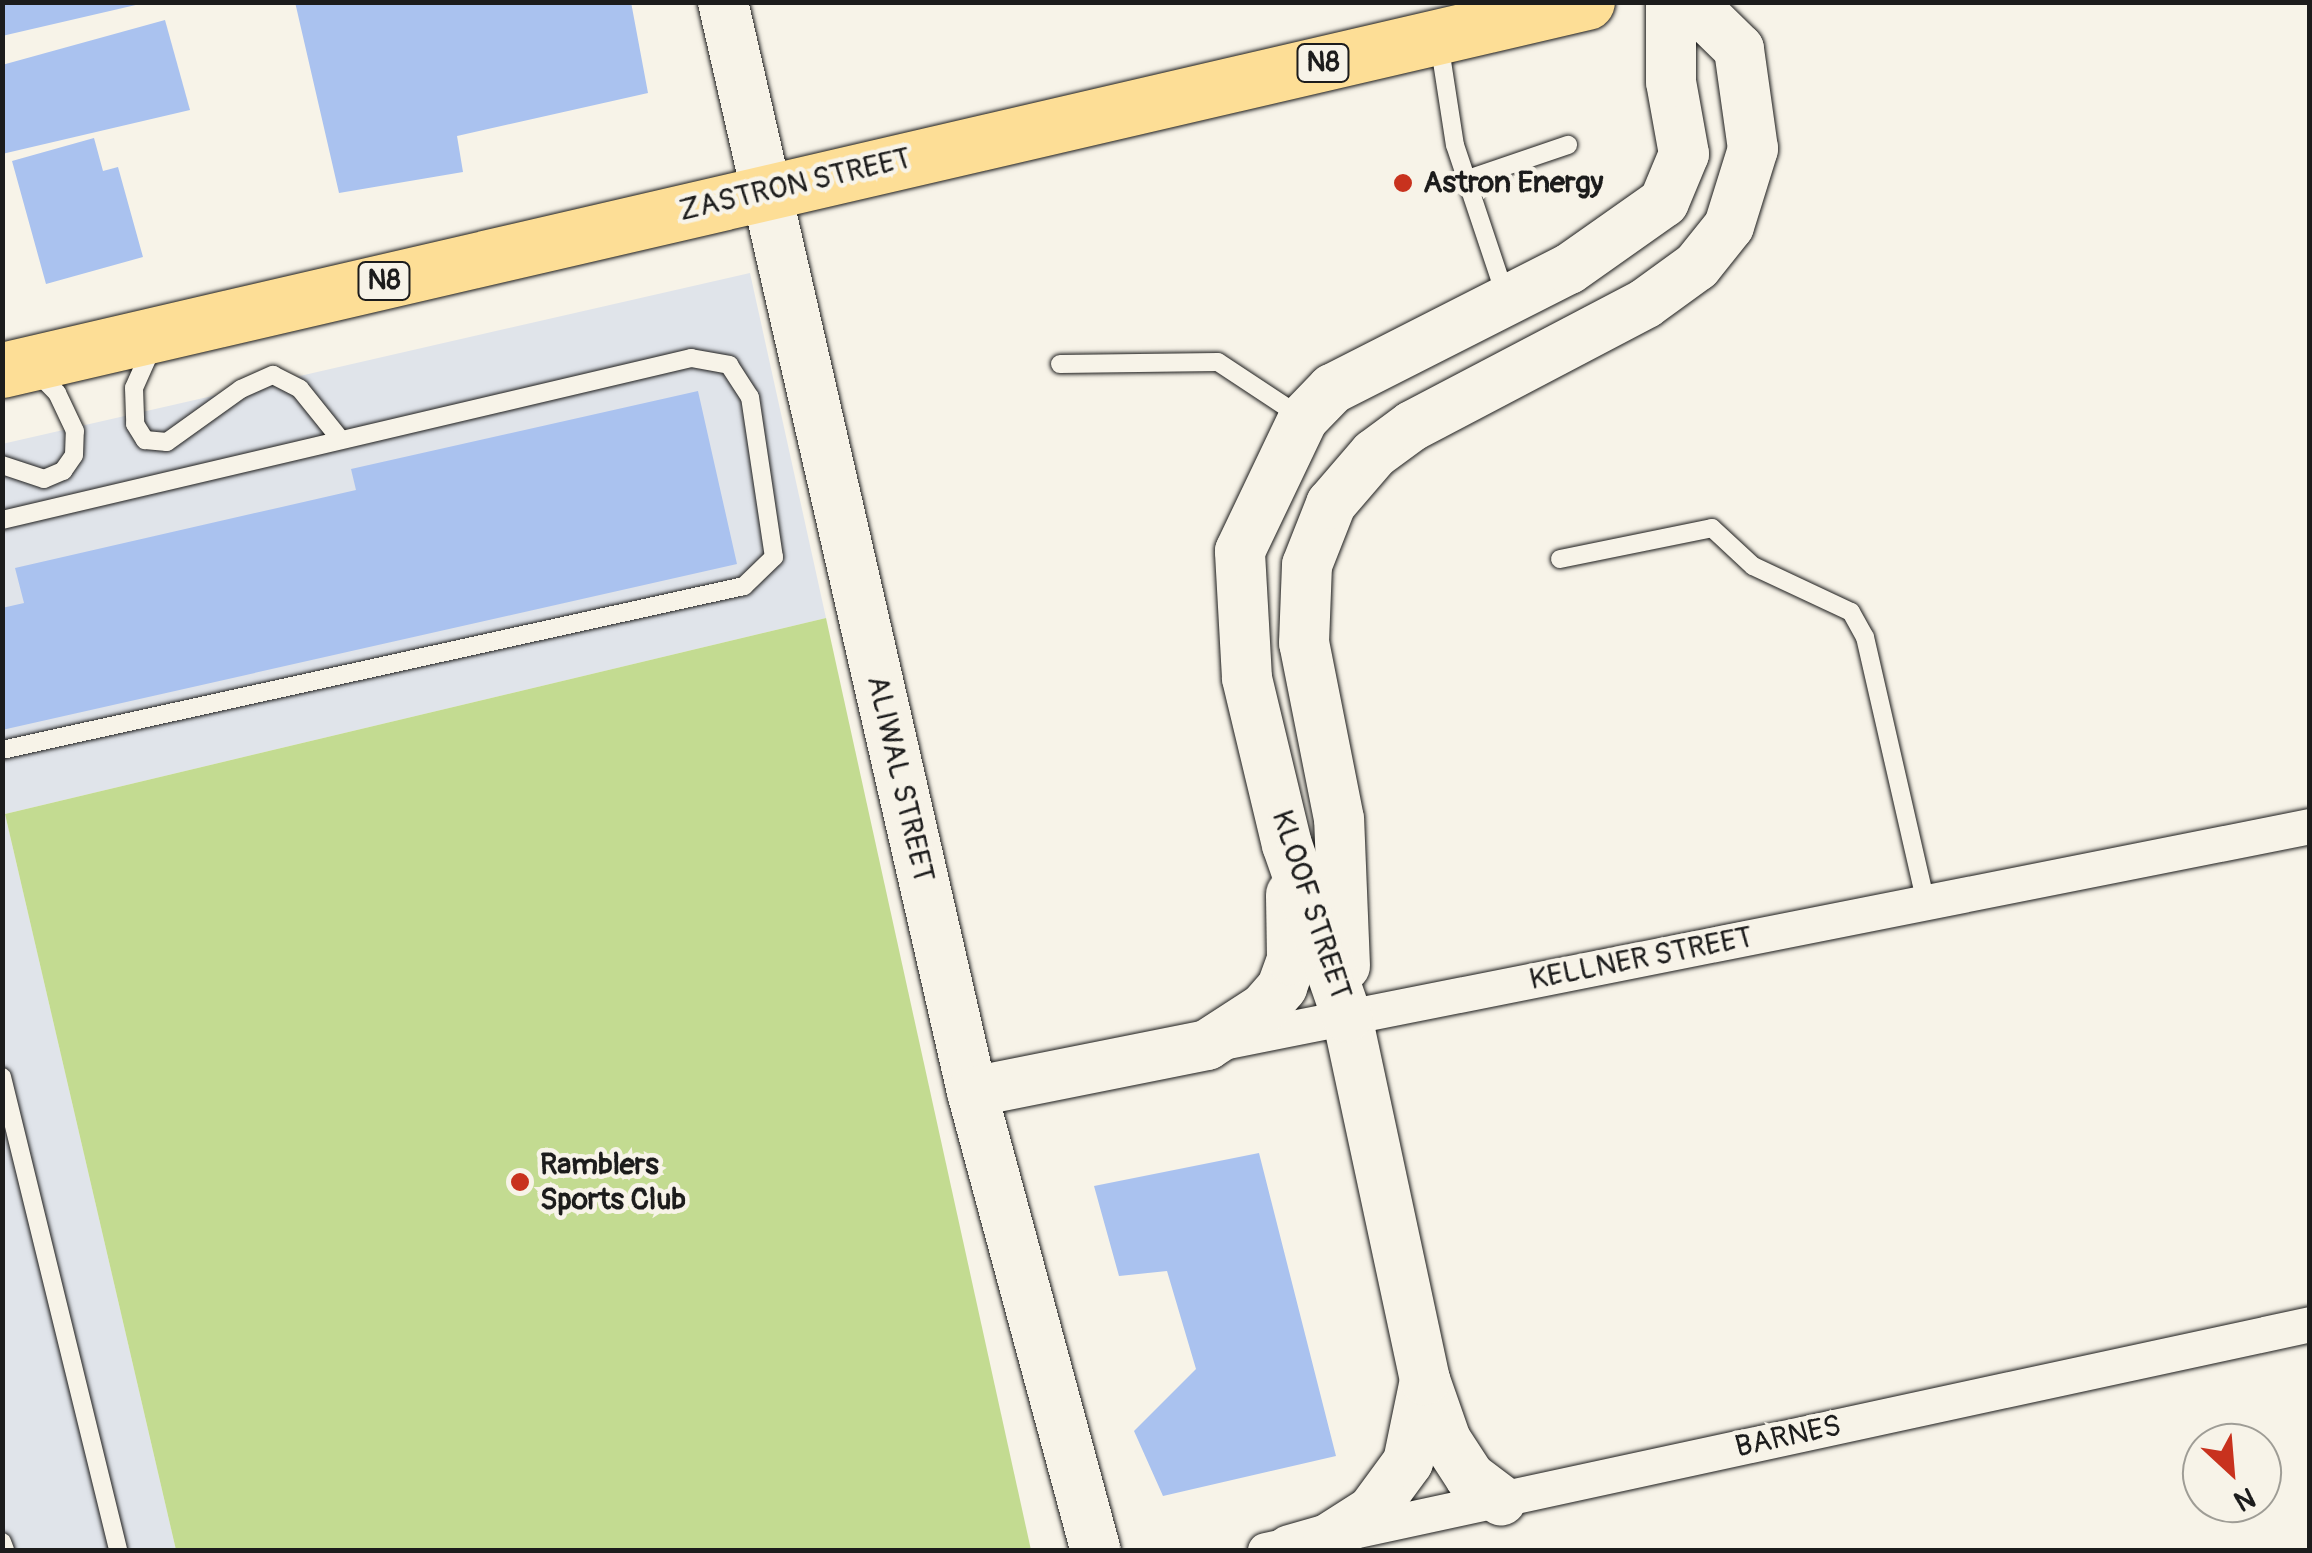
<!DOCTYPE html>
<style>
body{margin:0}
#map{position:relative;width:2312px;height:1553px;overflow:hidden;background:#f7f3e8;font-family:Pangolin,sans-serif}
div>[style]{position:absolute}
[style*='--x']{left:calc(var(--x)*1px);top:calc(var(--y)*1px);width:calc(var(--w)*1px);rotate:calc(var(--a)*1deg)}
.built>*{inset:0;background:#e0e4ea}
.green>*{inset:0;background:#c3db91}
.building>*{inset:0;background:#aac2ef}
.roads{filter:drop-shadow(0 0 2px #1c1c1c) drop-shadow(0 0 2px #1c1c1c)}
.lane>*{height:18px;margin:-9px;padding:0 9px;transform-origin:9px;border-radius:9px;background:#f7f3e8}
.street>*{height:35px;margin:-17.5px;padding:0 17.5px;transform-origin:17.5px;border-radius:17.5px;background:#f7f3e8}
.secondary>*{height:50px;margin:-25px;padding:0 25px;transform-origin:25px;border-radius:25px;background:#f7f3e8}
.highway>*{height:55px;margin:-27.5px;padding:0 27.5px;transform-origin:27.5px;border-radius:27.5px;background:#fdde96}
.dots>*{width:28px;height:28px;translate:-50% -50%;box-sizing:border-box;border:5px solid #f7f3e8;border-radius:50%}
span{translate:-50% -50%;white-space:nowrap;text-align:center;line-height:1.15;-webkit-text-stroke:9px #f7f3e8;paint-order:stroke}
.shield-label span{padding:2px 8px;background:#f7f3e8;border:2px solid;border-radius:8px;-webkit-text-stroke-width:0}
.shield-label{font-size:28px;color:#1c1c1c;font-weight:700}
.poi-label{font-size:30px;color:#1c1c1c;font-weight:700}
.left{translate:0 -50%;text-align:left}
.street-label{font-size:30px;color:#1c1c1c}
.frame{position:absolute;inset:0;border:5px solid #1c1c1c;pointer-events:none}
.north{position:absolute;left:2182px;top:1423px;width:100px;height:100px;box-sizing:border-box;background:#f7f3e8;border:2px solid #9f9d96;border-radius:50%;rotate:154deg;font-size:28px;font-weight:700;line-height:40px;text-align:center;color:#1c1c1c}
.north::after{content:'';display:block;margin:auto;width:35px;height:45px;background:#c8321e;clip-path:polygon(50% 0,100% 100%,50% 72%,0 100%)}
</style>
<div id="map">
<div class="built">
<div style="clip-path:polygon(750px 273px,826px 618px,5px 814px,176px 1550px,3px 1550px,2px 444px)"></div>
</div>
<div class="green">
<div style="clip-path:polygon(826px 618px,1031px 1550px,176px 1550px,5px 814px)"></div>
</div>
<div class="building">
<div style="clip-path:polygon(2px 2px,139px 2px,140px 4px,2px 36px)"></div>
<div style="clip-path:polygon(295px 2px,631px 2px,648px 93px,457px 136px,463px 172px,339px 193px)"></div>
<div style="clip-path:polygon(165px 20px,190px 110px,2px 154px,2px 65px)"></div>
<div style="clip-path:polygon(94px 138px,103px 171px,118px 167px,143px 257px,46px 284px,12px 161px)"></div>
<div style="clip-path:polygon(698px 391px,737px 564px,2px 730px,2px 608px,24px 603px,15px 568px,356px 490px,351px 469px)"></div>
<div style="clip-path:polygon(1259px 1153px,1336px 1456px,1163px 1496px,1134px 1431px,1196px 1369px,1167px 1271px,1119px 1276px,1094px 1186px)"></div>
</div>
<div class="roads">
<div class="lane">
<div style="--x:1439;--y:42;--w:104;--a:81.2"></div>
<div style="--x:1455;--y:145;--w:160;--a:71.5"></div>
<div style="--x:1465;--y:180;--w:109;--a:-18.8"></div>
<div style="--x:154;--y:343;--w:49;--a:114"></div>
<div style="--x:134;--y:388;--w:36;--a:88"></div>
<div style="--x:135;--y:424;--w:19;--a:58"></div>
<div style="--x:145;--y:440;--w:22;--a:5"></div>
<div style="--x:167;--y:442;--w:91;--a:-35.6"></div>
<div style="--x:241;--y:389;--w:35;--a:-24"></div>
<div style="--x:273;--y:375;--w:30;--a:27"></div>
<div style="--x:300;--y:389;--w:65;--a:51.2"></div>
<div style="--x:1060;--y:364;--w:158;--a:-0.7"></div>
<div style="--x:1218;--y:362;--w:102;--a:33.4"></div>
<div style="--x:2;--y:465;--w:44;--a:18.4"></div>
<div style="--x:44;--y:479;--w:21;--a:-23"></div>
<div style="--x:63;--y:471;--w:19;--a:-55"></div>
<div style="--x:74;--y:455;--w:24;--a:-88"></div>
<div style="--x:75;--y:431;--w:42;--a:-115.3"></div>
<div style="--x:57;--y:393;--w:29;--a:-134"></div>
<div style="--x:2;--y:520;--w:708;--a:-13.23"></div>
<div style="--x:691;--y:358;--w:39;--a:10"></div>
<div style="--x:729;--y:365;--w:38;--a:57"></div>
<div style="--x:750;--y:397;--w:162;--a:81.5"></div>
<div style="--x:774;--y:557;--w:42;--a:136"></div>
<div style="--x:744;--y:586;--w:760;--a:167.54"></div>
<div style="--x:1560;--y:559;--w:155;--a:-11.5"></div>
<div style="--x:1712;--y:528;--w:56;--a:42.8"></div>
<div style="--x:1753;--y:566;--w:108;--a:25.1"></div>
<div style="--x:1851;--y:612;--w:29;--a:61"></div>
<div style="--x:1865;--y:637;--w:273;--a:77.1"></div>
<div style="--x:2;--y:1077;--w:487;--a:76.2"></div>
<div style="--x:2;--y:1542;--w:9;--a:69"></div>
</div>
<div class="street">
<div style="--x:1227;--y:1041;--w:1104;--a:-11.23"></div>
<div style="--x:1265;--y:1550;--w:1069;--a:-12.2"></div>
</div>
<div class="secondary">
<div style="--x:723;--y:2;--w:1118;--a:77.13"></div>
<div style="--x:972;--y:1092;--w:474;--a:74.9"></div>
<div style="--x:1345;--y:966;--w:147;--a:-92.3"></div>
<div style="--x:1339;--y:819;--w:179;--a:-101.2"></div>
<div style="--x:1304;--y:643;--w:78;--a:-87.8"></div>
<div style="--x:1307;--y:565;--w:66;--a:-68.5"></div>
<div style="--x:1331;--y:504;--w:66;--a:-49.3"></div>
<div style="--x:1374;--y:454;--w:47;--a:-36.4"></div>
<div style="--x:1412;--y:426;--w:264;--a:-27.7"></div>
<div style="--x:1646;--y:303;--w:63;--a:-36"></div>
<div style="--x:1697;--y:266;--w:51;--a:-51.3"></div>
<div style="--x:1729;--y:226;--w:81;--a:-72.7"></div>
<div style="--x:1753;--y:149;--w:101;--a:-98"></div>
<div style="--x:1739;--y:49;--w:67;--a:-135.6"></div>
<div style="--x:972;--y:1092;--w:240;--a:-11.3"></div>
<div style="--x:1207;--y:1045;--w:68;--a:-33"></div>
<div style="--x:1264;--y:1008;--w:28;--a:-49"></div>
<div style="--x:1282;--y:987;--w:29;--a:-70"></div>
<div style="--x:1292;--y:960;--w:66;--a:-90.9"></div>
<div style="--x:1425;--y:1380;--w:64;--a:70.7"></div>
<div style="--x:1446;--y:1440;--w:44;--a:57"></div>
<div style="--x:1470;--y:1477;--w:39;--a:37"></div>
<div style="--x:1290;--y:1550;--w:40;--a:-16"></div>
<div style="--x:1328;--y:1539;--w:52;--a:-32.5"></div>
<div style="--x:1372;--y:1511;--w:61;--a:-53.7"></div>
<div style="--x:1408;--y:1462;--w:84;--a:-78.3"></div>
<div style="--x:1425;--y:1380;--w:371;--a:-102.1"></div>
<div style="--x:1347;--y:1017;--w:182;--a:-109.2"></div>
<div style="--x:1287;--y:845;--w:172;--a:-103.5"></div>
<div style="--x:1247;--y:678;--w:127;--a:-93.2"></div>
<div style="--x:1240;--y:551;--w:146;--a:-64.5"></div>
<div style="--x:1303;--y:419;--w:42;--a:-46"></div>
<div style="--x:1332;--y:389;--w:266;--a:-26.9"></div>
<div style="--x:1569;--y:269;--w:116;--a:-35.2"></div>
<div style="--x:1664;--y:202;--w:52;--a:-67.4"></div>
<div style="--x:1684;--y:154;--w:73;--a:-100.2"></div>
<div style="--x:1671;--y:82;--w:80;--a:-90"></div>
</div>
<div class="highway">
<div style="--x:2;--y:370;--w:1627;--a:-13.07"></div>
</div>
</div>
<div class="dots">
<div style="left:1403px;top:183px;background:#c8321e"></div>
<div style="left:520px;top:1182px;background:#c8321e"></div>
</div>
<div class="shield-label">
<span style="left:1323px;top:63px">N8</span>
<span style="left:384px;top:281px">N8</span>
</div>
<div class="poi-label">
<span class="left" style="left:1423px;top:183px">Astron Energy</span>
<span class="left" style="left:540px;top:1182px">Ramblers<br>Sports Club</span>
</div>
<div class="street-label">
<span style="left:795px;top:185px;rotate:-13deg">ZASTRON STREET</span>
<span style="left:900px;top:779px;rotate:77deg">ALIWAL STREET</span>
<span style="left:1311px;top:905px;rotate:72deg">KLOOF STREET</span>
<span style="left:1641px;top:959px;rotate:-11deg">KELLNER STREET</span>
<span style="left:1788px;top:1437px;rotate:-12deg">BARNES</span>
</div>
<div class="frame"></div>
<div class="north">N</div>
</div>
